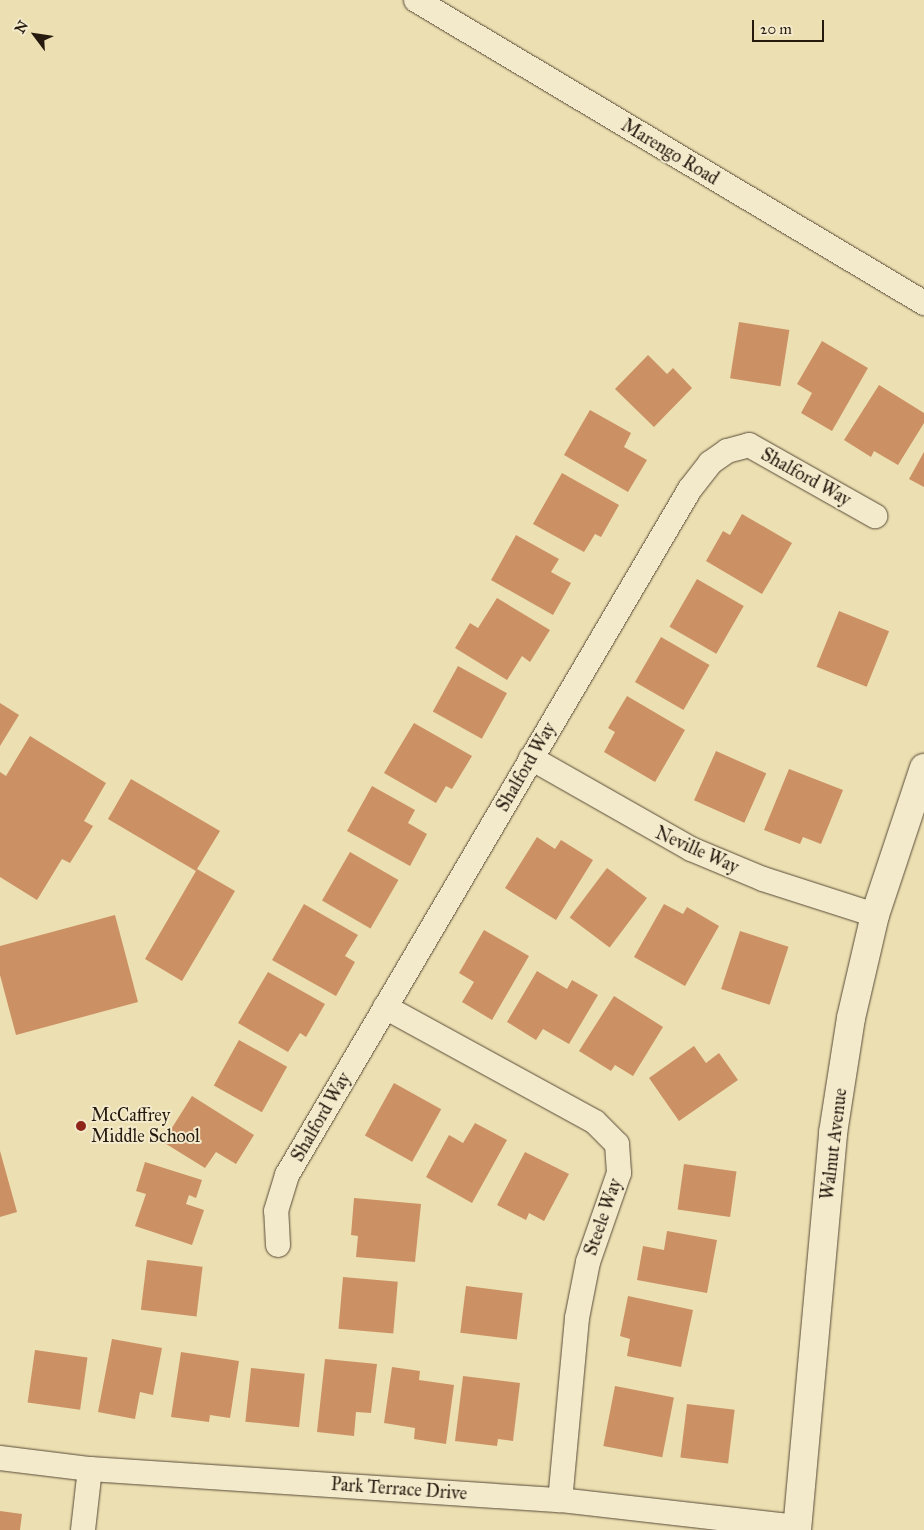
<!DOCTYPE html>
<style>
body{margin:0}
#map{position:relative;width:924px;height:1530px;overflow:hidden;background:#ecdfb1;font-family:"IM FELL Great Primer",serif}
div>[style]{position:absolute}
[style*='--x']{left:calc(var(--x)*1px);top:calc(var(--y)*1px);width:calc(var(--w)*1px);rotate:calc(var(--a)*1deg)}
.building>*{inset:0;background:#cb9164;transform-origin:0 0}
.roads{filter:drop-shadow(0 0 1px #584b38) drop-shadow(0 0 1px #584b38)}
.minor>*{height:24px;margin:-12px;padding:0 12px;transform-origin:12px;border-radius:12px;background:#f3eacc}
.tertiary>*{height:28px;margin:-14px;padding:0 14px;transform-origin:14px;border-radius:14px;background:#f3eacc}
.dots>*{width:14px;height:14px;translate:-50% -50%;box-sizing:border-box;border:2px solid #f3eacc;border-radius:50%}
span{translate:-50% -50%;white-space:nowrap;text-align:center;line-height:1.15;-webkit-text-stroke:4px #f3eacc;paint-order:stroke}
.street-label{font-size:18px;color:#261a0f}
.poi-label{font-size:18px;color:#261a0f}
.left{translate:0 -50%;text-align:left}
.north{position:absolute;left:10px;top:10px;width:50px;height:50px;-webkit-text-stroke:4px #f3eacc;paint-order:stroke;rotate:301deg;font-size:14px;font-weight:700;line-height:20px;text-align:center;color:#261a0f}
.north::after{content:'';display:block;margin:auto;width:18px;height:22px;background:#261a0f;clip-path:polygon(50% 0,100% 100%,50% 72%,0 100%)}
.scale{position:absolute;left:752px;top:20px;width:72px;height:22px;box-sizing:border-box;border:2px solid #261a0f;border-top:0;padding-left:6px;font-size:15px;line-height:18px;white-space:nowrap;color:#261a0f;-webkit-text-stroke:4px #f3eacc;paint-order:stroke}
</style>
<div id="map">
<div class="building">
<div style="left:739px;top:322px;width:51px;height:57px;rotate:9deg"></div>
<div style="clip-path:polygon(822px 341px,868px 368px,832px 431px,801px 413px,812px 393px,797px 384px)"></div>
<div style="clip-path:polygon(648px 355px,667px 374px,673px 368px,692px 388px,654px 427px,615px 389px)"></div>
<div style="clip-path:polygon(879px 385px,924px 413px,924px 423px,898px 465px,874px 451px,871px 457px,844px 440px)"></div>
<div style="clip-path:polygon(590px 410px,631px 433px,624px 447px,647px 460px,628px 492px,564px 455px)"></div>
<div style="clip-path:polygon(924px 452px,924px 487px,909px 479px)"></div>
<div style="clip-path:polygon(562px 473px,619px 505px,601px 537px,595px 534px,584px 552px,533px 524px)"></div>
<div style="clip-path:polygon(742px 514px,792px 543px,762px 594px,706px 561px,723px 531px,730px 535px)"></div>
<div style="clip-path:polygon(516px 535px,559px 559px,551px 572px,571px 583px,553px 615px,491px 580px)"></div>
<div style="left:697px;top:579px;width:54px;height:55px;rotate:30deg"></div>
<div style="clip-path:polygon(497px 598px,550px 630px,530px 662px,522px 656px,507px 680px,455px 648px,470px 623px,478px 628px)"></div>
<div style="left:839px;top:611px;width:54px;height:60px;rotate:22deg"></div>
<div style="left:661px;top:637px;width:56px;height:52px;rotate:30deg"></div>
<div style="left:458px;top:666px;width:56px;height:52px;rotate:29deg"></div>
<div style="clip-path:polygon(627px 696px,685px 730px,655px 782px,604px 752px,615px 732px,608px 728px)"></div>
<div style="clip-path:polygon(0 703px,19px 715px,0 746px)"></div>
<div style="clip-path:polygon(414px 723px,472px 756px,452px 789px,446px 786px,436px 803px,384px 773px)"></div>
<div style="clip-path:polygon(30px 736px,106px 783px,84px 821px,93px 826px,70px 863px,62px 859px,37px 900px,0 877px,0 772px,6px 776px)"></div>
<div style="left:716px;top:751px;width:55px;height:54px;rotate:24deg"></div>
<div style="clip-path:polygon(789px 769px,843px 790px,821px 844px,803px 837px,800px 844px,764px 830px)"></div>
<div style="clip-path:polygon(131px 779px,220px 831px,197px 869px,235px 891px,182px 981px,145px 959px,196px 871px,108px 819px)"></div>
<div style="clip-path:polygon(372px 786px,415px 810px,408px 823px,427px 834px,410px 866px,347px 831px)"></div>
<div style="clip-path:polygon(537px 837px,555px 849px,561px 840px,593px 860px,556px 920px,505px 888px)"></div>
<div style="left:350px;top:852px;width:56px;height:56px;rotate:30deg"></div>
<div style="left:607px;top:868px;width:50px;height:62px;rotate:37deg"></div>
<div style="clip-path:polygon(304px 904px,358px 935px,345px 956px,355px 962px,336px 996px,272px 960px)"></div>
<div style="clip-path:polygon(664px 904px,683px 914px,687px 907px,719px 926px,685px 986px,634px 957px)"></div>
<div style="clip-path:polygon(115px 915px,138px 1002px,16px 1035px,0 975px,0 946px)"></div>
<div style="clip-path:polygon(484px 930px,529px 956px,492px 1020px,462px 1002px,474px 982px,459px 973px)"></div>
<div style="left:740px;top:931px;width:51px;height:61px;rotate:18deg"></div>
<div style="clip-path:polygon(537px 971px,567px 989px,572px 980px,598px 995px,569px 1044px,543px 1029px,536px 1040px,507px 1022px)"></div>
<div style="clip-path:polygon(268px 972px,325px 1004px,306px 1037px,300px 1033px,288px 1052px,238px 1023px)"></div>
<div style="clip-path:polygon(614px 996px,663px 1027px,633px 1076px,615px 1065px,611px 1071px,579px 1051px)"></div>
<div style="left:239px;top:1040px;width:55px;height:52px;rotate:29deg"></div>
<div style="clip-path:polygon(694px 1046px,706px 1063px,719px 1053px,738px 1080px,679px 1121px,649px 1078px)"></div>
<div style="left:394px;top:1083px;width:54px;height:60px;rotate:29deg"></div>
<div style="clip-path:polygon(192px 1096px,254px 1135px,236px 1164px,216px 1152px,205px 1168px,163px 1142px)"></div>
<div style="clip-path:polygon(475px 1123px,507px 1140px,472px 1203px,426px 1177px,449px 1135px,463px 1143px)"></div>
<div style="clip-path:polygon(0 1151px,17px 1212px,0 1217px)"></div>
<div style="clip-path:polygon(525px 1152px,569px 1174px,544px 1221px,529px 1213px,526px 1220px,497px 1205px)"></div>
<div style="clip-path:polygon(145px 1162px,202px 1180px,196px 1198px,189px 1195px,186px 1204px,204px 1210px,192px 1245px,135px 1226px,146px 1194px,136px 1191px)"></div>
<div style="left:684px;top:1164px;width:53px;height:46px;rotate:8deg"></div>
<div style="clip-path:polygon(354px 1198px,421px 1204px,415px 1262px,356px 1257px,358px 1236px,351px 1235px)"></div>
<div style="clip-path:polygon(667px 1231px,717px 1240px,707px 1293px,637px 1280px,643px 1246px,664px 1250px)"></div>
<div style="left:147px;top:1260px;width:56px;height:50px;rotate:7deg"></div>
<div style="left:343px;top:1277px;width:55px;height:52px;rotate:5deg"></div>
<div style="left:466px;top:1286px;width:57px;height:47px;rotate:7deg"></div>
<div style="clip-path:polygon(628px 1296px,693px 1310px,681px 1367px,627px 1356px,630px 1339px,620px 1336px)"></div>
<div style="clip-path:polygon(112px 1339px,162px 1348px,153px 1395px,140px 1392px,135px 1419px,98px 1412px)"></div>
<div style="left:35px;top:1350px;width:53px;height:53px;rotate:8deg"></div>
<div style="clip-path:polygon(181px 1352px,239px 1361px,230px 1418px,210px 1415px,209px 1422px,171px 1417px)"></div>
<div style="clip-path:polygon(325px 1359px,377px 1364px,371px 1413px,356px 1412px,354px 1436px,317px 1432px)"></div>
<div style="clip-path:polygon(392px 1367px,420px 1371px,419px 1380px,454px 1385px,446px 1444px,414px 1439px,415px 1428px,384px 1423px)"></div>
<div style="left:251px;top:1368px;width:54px;height:54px;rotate:6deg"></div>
<div style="clip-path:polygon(463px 1376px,520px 1383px,513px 1441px,498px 1439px,497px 1446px,455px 1441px)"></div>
<div style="left:615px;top:1386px;width:60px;height:61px;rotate:11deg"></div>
<div style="left:687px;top:1404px;width:48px;height:54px;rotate:7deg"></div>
<div style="clip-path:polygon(0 1511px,22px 1514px,20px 1530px,0 1530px)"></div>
</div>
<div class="roads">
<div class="minor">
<div style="--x:416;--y:0;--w:592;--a:30.81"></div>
<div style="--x:531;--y:758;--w:184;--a:29.6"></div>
<div style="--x:691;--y:849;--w:78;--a:22.6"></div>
<div style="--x:763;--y:879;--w:118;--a:17.8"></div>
<div style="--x:385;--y:1007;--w:239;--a:28.7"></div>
<div style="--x:595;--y:1122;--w:31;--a:45"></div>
<div style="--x:617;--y:1144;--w:29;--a:86"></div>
<div style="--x:619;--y:1173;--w:94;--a:109.2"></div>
<div style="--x:588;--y:1262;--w:57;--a:101.1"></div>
<div style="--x:577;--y:1318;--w:183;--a:95.3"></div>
<div style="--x:278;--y:1245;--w:34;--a:-93"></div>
<div style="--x:276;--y:1211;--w:38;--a:-73"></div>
<div style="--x:287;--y:1175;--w:796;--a:-59.57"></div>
<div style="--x:690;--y:489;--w:33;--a:-52"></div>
<div style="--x:710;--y:463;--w:21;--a:-35"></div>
<div style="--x:727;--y:451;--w:23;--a:-15"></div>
<div style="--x:749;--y:445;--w:145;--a:29.4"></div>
<div style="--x:0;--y:1458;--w:91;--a:7"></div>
<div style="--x:90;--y:1469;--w:471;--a:3.8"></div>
<div style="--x:560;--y:1500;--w:240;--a:6.5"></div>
<div style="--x:83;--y:1530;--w:61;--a:-83.5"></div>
</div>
<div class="tertiary">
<div style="--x:797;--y:1530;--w:399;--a:-84.8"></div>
<div style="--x:833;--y:1133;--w:116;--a:-81.1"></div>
<div style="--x:851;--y:1018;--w:106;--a:-76.9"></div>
<div style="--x:875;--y:915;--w:155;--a:-71.6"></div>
</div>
</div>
<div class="dots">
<div style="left:81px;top:1126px;background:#8f2418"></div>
</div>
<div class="street-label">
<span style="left:670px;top:152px;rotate:31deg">Marengo Road</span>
<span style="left:806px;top:477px;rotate:29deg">Shalford Way</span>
<span style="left:526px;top:767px;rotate:-60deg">Shalford Way</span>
<span style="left:697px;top:850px;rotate:24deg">Neville Way</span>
<span style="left:321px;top:1117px;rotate:-60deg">Shalford Way</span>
<span style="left:834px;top:1144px;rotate:-83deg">Walnut Avenue</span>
<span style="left:603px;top:1217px;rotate:-71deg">Steele Way</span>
<span style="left:399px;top:1489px;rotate:4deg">Park Terrace Drive</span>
</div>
<div class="poi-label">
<span class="left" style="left:91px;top:1126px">McCaffrey<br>Middle School</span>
</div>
<div class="north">N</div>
<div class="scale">20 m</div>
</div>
